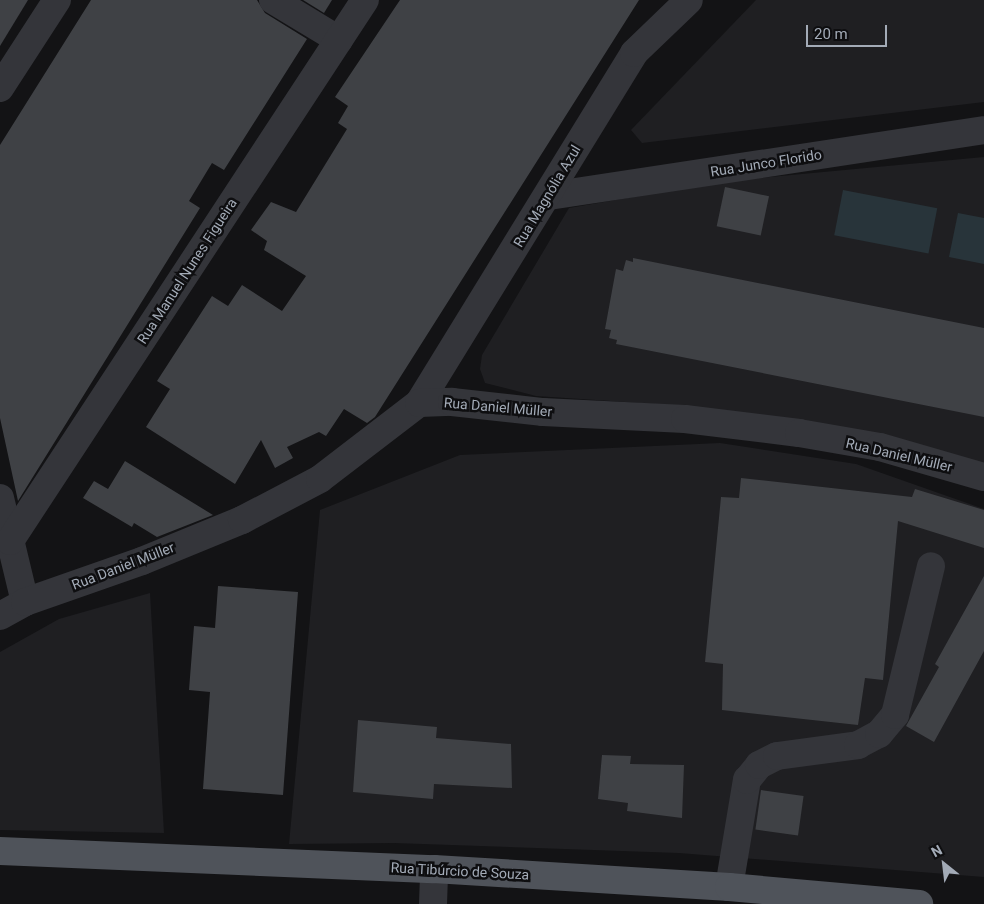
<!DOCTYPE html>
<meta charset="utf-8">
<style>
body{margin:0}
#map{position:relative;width:984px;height:904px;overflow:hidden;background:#131315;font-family:Roboto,sans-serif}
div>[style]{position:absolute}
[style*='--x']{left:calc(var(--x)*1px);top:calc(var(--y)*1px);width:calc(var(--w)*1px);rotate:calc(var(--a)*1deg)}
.built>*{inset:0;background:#1f1f22}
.water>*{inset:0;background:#28343a;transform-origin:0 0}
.building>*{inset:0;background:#3f4145;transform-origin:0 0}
.minor>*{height:28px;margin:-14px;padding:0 14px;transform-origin:14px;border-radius:14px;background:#34353a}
.major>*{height:28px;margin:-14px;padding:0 14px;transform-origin:14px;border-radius:14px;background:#4f535a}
span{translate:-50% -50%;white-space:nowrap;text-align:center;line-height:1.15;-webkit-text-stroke:5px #0e0e10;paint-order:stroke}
.street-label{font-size:14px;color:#a3abb7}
.north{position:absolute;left:919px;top:839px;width:50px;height:50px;-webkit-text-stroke:4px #0e0e10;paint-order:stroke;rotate:331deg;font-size:14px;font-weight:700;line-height:20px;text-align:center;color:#a3abb7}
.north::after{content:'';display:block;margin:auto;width:18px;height:22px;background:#a3abb7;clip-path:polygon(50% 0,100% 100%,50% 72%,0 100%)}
.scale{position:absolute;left:806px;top:25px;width:81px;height:22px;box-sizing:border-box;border:2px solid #a3abb7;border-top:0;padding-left:6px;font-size:15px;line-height:18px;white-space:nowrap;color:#a3abb7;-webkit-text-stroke:4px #0e0e10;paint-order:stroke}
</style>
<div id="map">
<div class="built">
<div style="clip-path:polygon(756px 0,984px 0,984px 102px,642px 143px,631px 130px)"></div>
<div style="clip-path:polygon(984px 157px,984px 464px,685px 406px,536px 396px,485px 383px,480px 369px,482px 355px,569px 208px,726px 181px)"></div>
<div style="clip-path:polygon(720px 443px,856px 464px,984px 509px,984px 877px,679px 853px,394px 843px,289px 844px,320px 510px,460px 455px)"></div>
<div style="clip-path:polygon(150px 593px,164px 833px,0 830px,0 652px,59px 619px)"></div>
</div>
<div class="water">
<div style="left:843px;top:190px;width:96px;height:46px;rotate:11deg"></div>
<div style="clip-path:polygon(958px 213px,984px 218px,984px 264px,949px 257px)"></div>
</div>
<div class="building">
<div style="clip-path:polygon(0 0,28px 0,0 46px)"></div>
<div style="clip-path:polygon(91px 0,257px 0,265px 13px,307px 39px,224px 170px,212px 163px,189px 201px,200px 208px,18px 501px,0 418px,0 145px)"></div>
<div style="clip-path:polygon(303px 0,332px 0,324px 13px)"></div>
<div style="clip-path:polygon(400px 0,639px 0,375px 417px,367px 423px,344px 409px,326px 436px,319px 432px,287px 447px,293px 458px,275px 468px,261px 440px,235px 484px,146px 427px,170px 389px,157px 381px,212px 296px,228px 306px,242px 285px,282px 311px,306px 276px,264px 250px,267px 241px,251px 230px,271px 202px,296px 212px,347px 129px,338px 123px,348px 106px,335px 97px)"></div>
<div style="left:725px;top:187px;width:45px;height:40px;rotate:12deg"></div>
<div style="clip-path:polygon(633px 258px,984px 328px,984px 417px,616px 344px,617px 340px,609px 338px,611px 330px,605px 329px,616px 269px,623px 271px,626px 260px,633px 262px)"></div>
<div style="clip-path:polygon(125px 461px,213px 515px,157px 537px,134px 523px,132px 527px,83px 498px,94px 481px,108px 489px)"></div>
<div style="clip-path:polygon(741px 478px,912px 497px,915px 489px,984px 510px,984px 548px,898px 521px,883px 680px,865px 678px,858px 725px,722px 710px,723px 664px,705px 662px,721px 497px,739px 498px)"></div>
<div style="clip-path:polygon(984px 576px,984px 651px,934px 742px,906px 726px,939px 667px,935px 664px)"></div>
<div style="clip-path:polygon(218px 586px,298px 592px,283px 795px,203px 789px,210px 692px,189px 690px,194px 626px,215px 628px)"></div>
<div style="clip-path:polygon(358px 720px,437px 727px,436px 738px,511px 744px,512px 788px,434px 784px,433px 799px,353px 792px)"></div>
<div style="clip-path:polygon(602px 755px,631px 756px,630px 764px,684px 765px,682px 818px,627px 811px,628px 803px,598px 799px)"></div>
<div style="left:761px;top:790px;width:43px;height:40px;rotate:8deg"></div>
</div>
<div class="minor">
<div style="--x:273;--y:0;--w:77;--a:31.2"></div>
<div style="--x:0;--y:88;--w:105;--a:-57.1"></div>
<div style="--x:549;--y:196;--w:440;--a:-8.6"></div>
<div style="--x:419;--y:403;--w:411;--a:-58.4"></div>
<div style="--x:634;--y:53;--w:76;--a:-43.9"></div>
<div style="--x:0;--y:498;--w:107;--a:76.5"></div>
<div style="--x:10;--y:541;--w:647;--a:-56.73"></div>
<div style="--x:0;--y:616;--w:29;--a:-29"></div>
<div style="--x:25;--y:602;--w:124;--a:-19.3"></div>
<div style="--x:142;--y:561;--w:108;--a:-22.3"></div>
<div style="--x:242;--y:520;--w:88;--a:-27.7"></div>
<div style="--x:320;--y:479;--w:125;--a:-37.5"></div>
<div style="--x:419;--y:403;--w:33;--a:-2"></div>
<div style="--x:452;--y:402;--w:92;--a:6.3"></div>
<div style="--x:543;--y:412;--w:142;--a:2.8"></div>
<div style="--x:685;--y:419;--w:115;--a:7"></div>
<div style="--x:799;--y:433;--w:82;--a:9.8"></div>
<div style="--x:880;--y:447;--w:108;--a:16.1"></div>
<div style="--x:729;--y:887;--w:109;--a:-80.5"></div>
<div style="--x:747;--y:780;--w:19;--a:-51"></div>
<div style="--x:759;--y:765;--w:20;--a:-27"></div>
<div style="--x:777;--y:756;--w:82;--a:-7.7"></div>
<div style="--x:858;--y:745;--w:24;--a:-28"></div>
<div style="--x:879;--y:734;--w:25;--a:-50"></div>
<div style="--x:895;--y:715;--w:153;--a:-76.4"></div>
<div style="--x:433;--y:904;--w:35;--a:-88"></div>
</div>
<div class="major">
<div style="--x:0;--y:851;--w:434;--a:2.4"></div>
<div style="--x:434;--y:869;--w:296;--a:3.5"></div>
<div style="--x:729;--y:887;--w:191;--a:5.1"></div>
</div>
<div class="street-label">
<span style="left:766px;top:163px;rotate:-9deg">Rua Junco Florido</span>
<span style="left:547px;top:196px;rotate:-59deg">Rua Magnólia Azul</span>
<span style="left:187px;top:271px;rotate:-57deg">Rua Manuel Nunes Figueira</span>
<span style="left:498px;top:407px;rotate:5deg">Rua Daniel Müller</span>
<span style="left:899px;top:455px;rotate:13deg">Rua Daniel Müller</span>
<span style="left:123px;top:566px;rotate:-21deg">Rua Daniel Müller</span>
<span style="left:460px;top:871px;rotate:3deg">Rua Tibúrcio de Souza</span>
</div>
<div class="north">N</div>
<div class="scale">20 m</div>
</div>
